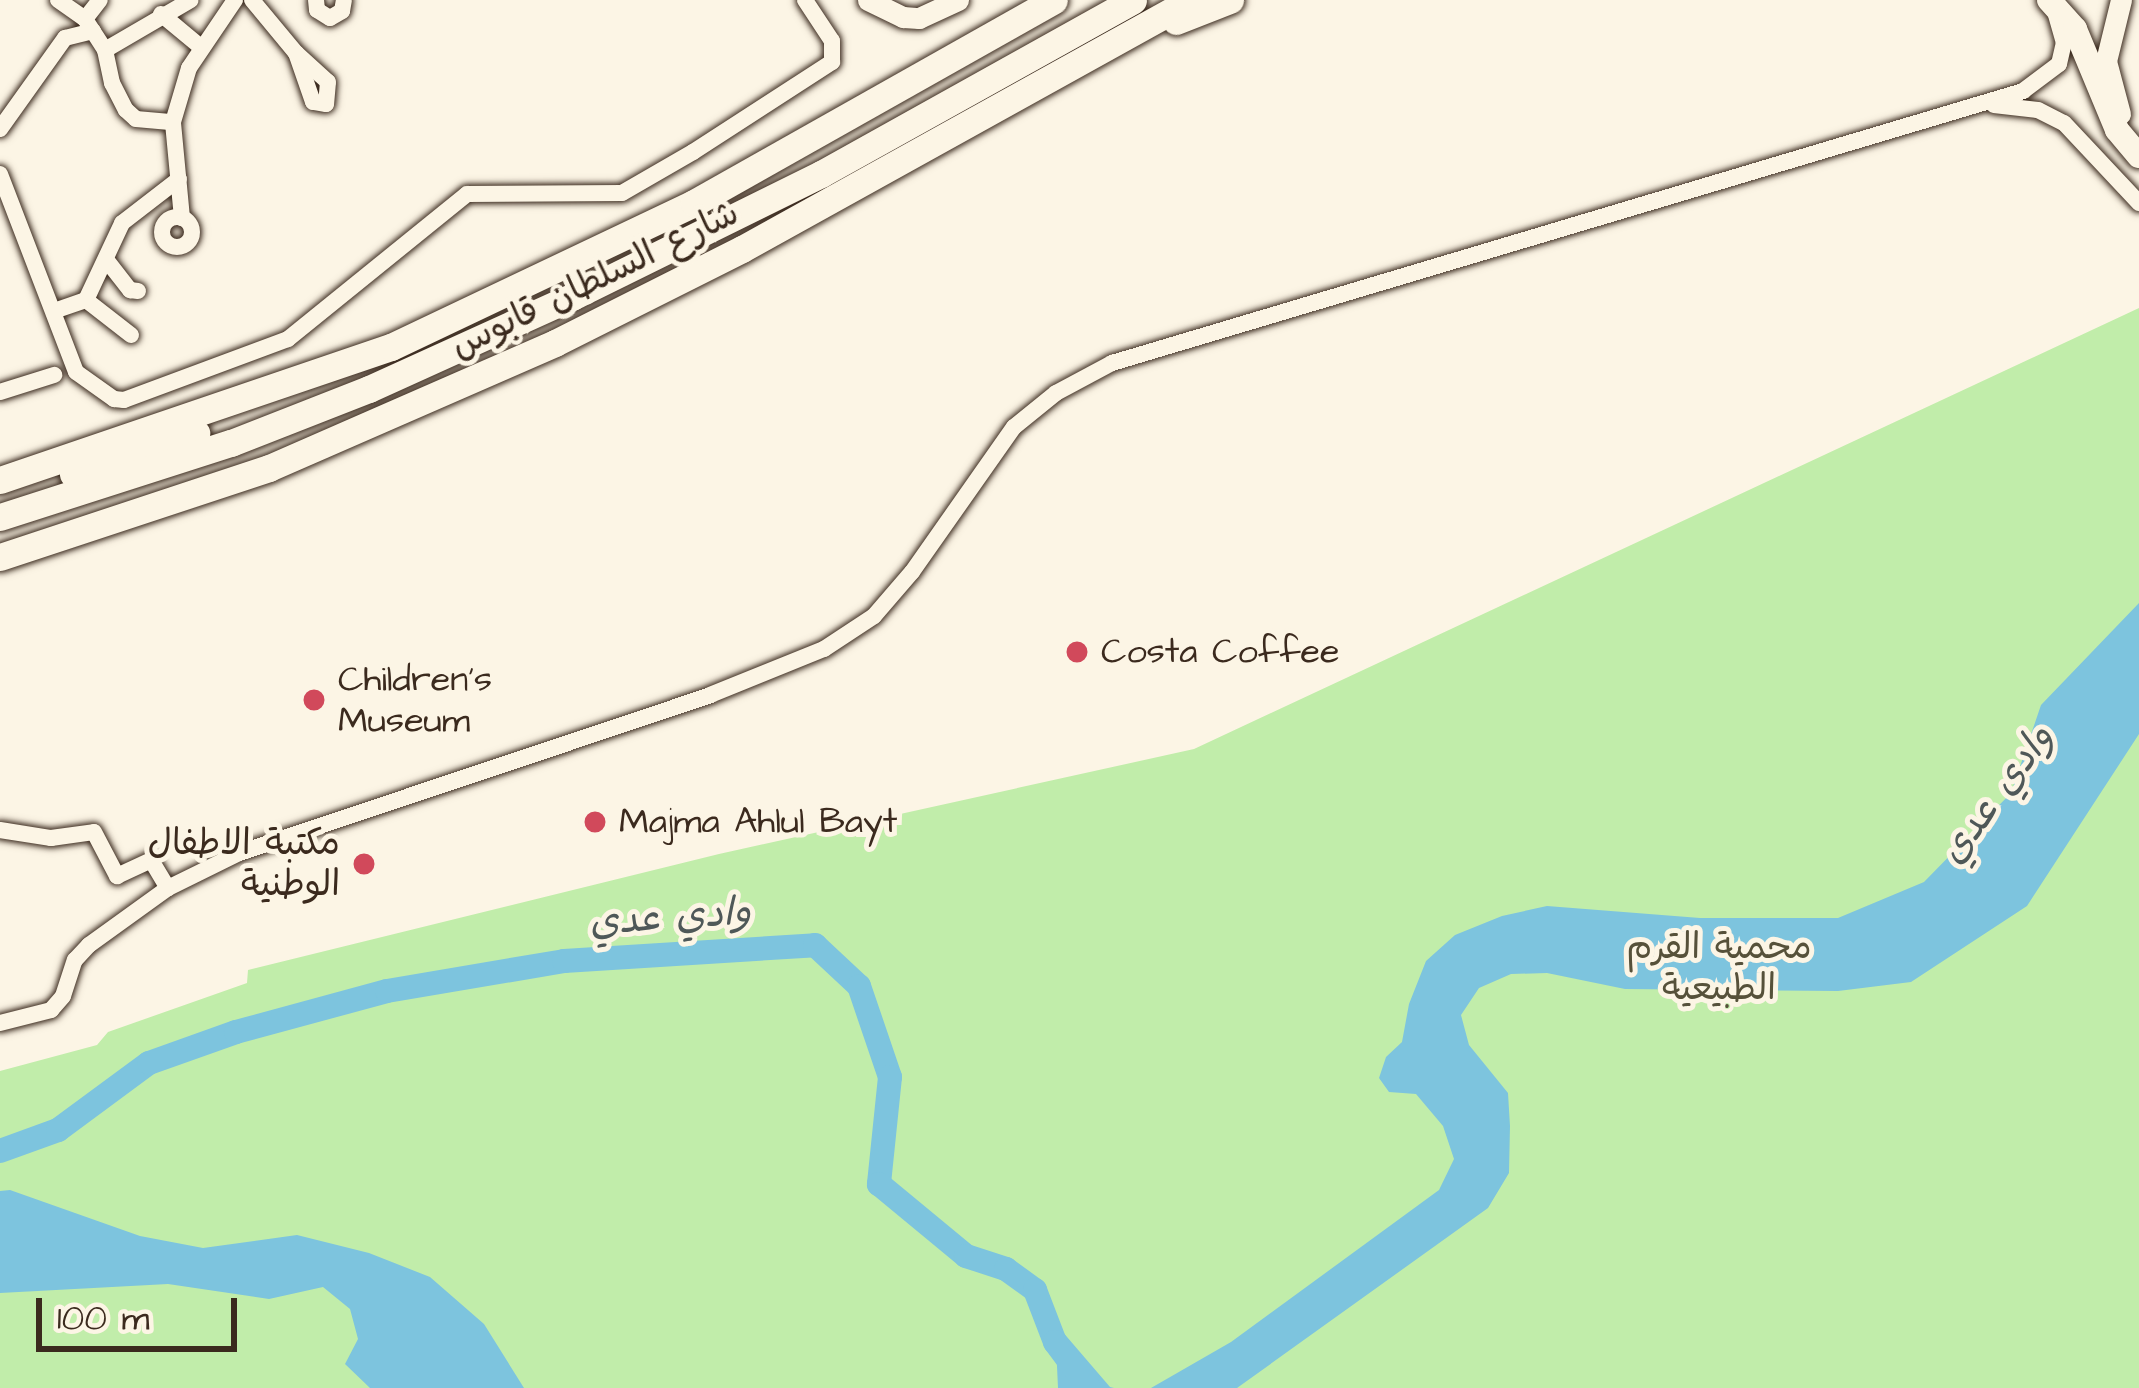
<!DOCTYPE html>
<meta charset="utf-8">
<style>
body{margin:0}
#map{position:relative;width:2139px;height:1388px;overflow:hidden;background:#fcf5e5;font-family:"Architects Daughter","Playpen Sans Arabic",sans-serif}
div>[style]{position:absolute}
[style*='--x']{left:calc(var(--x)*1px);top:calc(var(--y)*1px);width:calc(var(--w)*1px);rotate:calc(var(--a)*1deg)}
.green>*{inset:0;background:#c1edaa}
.water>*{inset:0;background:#7dc4de}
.river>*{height:24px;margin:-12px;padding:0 12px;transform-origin:12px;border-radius:12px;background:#7dc4de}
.roads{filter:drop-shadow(0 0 3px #3b2a1e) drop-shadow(0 0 3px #3b2a1e)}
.minor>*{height:16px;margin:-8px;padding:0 8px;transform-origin:8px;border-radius:8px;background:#fcf5e5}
.minor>.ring{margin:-8px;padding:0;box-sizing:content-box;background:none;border:16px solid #fcf5e5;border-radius:50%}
.tertiary>*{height:21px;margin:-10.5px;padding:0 10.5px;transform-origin:10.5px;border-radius:10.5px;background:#fcf5e5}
.secondary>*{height:21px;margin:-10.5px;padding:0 10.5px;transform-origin:10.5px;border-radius:10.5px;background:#fcf5e5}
.primary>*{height:24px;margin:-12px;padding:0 12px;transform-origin:12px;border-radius:12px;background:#fcf5e5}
.trunk>*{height:27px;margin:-13.5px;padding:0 13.5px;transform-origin:13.5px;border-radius:13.5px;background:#fcf5e5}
.dots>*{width:33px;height:33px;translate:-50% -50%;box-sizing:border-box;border:6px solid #fcf5e5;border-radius:50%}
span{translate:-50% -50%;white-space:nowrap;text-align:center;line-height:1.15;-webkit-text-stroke:10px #fcf5e5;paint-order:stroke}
.street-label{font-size:36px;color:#3b2a1e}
.poi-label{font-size:36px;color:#3b2a1e}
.left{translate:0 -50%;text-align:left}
.right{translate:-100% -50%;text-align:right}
.park-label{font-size:36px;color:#56513a}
.water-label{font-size:39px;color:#4f5858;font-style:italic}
.scale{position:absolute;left:36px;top:1298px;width:201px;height:54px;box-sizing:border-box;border:6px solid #3b2a1e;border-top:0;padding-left:15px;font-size:36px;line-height:42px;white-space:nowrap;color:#3b2a1e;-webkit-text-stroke:9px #fcf5e5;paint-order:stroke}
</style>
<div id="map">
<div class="green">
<div style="clip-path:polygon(2139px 308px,2139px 1388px,0 1388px,0 1071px,97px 1045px,108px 1032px,247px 983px,248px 970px,719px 854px,1194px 749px)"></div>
</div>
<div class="water">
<div style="clip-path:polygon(2139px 603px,2139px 734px,2027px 906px,1911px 982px,1838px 991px,1625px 989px,1547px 973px,1511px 974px,1479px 988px,1461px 1015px,1469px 1045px,1508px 1093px,1510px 1126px,1509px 1173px,1488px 1208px,1237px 1388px,1151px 1388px,1231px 1342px,1439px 1190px,1454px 1159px,1443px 1126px,1416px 1094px,1389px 1092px,1379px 1078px,1386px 1057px,1402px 1042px,1409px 1004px,1426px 961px,1455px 935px,1502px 916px,1547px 906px,1700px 918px,1838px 918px,1924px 882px,2011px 793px,2041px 705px)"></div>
<div style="clip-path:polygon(10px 1190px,140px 1236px,203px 1248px,297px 1235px,369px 1253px,430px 1277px,484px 1324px,524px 1388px,370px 1388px,345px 1364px,358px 1339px,350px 1309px,323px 1287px,269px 1299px,168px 1284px,0 1293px,0 1191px)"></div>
<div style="clip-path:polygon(1055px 1323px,1110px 1387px,1114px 1388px,1058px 1388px)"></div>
</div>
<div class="river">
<div style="--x:0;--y:1151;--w:62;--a:-19.9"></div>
<div style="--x:58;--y:1130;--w:113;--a:-36.4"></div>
<div style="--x:149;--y:1063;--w:92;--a:-19.6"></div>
<div style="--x:236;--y:1032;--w:156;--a:-15.2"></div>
<div style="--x:387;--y:991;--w:180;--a:-9.6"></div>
<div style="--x:564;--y:961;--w:252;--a:-3.6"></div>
<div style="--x:815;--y:945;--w:60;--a:43"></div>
<div style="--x:859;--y:986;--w:96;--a:71.2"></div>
<div style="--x:890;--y:1077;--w:108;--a:95.9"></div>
<div style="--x:879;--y:1184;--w:113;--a:39.6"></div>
<div style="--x:966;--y:1256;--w:42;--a:18"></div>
<div style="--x:1006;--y:1269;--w:36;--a:36"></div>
<div style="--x:1035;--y:1290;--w:56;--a:69"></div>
<div style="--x:1055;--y:1342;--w:57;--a:53.5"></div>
</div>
<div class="roads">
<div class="minor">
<div style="--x:58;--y:0;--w:33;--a:35"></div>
<div style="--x:85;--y:19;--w:37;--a:57"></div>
<div style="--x:105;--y:50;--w:34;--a:78"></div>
<div style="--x:112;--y:83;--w:30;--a:63"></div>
<div style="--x:126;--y:110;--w:13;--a:42"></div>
<div style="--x:136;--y:119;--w:37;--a:5"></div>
<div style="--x:252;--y:0;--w:69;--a:50.3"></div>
<div style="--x:296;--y:53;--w:43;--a:42.2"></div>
<div style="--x:328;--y:82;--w:22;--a:95"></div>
<div style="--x:326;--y:104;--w:13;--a:-171"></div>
<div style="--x:313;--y:102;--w:52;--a:-109.1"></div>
<div style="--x:316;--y:0;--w:10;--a:84"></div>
<div style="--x:317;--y:10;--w:15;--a:32"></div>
<div style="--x:330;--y:18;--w:14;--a:-30"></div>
<div style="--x:342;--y:11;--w:11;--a:-80"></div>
<div style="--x:161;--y:14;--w:53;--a:39.7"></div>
<div style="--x:85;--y:19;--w:24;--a:-52"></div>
<div style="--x:105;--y:50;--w:99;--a:-30.2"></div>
<div style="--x:1994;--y:105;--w:44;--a:6.5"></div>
<div style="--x:2038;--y:110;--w:29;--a:27"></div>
<div style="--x:2064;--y:123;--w:110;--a:46.8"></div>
<div style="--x:0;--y:129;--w:112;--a:-54.5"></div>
<div style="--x:65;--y:38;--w:29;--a:-14"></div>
<div style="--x:0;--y:174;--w:212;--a:69"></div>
<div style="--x:76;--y:372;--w:47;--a:35.4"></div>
<div style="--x:114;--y:399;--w:10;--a:6"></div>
<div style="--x:124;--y:400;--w:175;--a:-20.4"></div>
<div style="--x:288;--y:339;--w:230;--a:-39"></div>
<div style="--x:467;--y:194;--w:155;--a:-0.4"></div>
<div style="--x:622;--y:193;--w:82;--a:-30"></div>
<div style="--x:693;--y:152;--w:166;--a:-32.9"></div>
<div style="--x:832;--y:62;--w:21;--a:-90"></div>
<div style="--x:832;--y:41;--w:49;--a:-123.4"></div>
<div class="ring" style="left:162px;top:217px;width:14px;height:14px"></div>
<div style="--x:182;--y:218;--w:96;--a:-95.4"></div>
<div style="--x:173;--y:122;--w:56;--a:-73.5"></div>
<div style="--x:189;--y:68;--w:82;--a:-55.9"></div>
<div style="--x:108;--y:262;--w:36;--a:52"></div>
<div style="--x:130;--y:290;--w:8;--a:7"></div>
<div style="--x:86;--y:300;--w:57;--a:37.9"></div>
<div style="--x:54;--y:311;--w:34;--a:-19"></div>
<div style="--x:86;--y:300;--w:85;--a:-64.9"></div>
<div style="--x:122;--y:223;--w:72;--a:-37.7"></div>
<div style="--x:0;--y:392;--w:57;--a:-17.5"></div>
<div style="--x:0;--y:830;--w:52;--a:8.9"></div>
<div style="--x:51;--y:838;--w:43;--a:-7.9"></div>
<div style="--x:94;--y:832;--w:50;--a:62.4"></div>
<div style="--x:117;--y:876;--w:38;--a:-25"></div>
<div style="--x:151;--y:860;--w:33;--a:59"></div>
<div style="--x:0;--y:1023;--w:53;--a:-14.3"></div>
<div style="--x:51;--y:1010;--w:18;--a:-49"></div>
<div style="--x:63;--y:996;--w:38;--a:-72"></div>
<div style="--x:75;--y:960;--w:21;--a:-47"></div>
<div style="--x:89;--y:945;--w:97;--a:-35.8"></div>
<div style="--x:168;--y:888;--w:79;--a:-26.2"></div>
<div style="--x:239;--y:853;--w:497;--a:-18.5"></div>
<div style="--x:710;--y:695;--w:123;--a:-22"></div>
<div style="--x:824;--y:649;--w:60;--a:-33.4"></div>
<div style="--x:874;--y:616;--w:58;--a:-49.2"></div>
<div style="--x:912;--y:572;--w:177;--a:-54.9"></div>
<div style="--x:1014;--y:427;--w:54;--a:-39"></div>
<div style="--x:1056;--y:393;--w:64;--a:-28.2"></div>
<div style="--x:1112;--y:363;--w:951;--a:-16.62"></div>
<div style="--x:2023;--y:91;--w:45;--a:-36.9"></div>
<div style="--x:2059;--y:64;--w:22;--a:-77"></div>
<div style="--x:2064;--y:43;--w:29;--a:-106"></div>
</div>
<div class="tertiary">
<div style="--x:868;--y:0;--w:39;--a:26"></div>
<div style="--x:903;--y:17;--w:16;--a:4"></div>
<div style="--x:919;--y:18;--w:43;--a:-24.8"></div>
</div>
<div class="secondary">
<div style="--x:2120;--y:114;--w:55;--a:-104.8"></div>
<div style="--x:2106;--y:61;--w:63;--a:-76.2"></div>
</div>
<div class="primary">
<div style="--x:2049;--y:0;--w:39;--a:48"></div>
<div style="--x:2075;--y:29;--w:109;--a:67.4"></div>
<div style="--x:2117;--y:130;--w:34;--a:50"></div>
</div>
<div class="trunk">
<div style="--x:1176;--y:21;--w:58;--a:-21.3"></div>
<div style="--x:73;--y:474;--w:130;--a:-18.4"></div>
<div style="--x:0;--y:480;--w:413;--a:-18.8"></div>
<div style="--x:391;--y:347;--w:335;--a:-25.4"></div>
<div style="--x:694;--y:203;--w:413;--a:-29.4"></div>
<div style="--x:0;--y:517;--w:243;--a:-17.8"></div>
<div style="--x:231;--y:443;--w:148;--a:-21.4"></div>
<div style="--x:369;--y:389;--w:223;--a:-24.4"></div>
<div style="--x:572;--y:297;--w:278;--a:-26.3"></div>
<div style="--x:821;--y:174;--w:357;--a:-29.1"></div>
<div style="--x:0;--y:557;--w:283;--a:-18.3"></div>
<div style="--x:269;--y:468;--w:312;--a:-23.6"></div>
<div style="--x:555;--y:343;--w:209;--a:-26.7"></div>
<div style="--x:742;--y:249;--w:513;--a:-29.01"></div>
</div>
</div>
<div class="dots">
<div style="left:1077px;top:652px;background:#d1495b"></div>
<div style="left:314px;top:700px;background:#d1495b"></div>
<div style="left:595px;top:822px;background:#d1495b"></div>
<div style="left:364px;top:864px;background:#d1495b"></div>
</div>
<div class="street-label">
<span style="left:595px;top:280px;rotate:-26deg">شارع السلطان قابوس</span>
</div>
<div class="poi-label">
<span class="left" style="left:1101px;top:652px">Costa Coffee</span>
<span class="left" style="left:338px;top:700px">Children's<br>Museum</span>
<span class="left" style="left:619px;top:822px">Majma Ahlul Bayt</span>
<span class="right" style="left:340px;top:864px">مكتبة الاطفال<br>الوطنية</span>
</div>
<div class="park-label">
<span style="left:1719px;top:968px">محمية القرم<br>الطبيعية</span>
</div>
<div class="water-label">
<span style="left:1997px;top:795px;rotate:-53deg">وادي عدي</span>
<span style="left:670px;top:918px;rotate:-4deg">وادي عدي</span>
</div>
<div class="scale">100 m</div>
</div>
